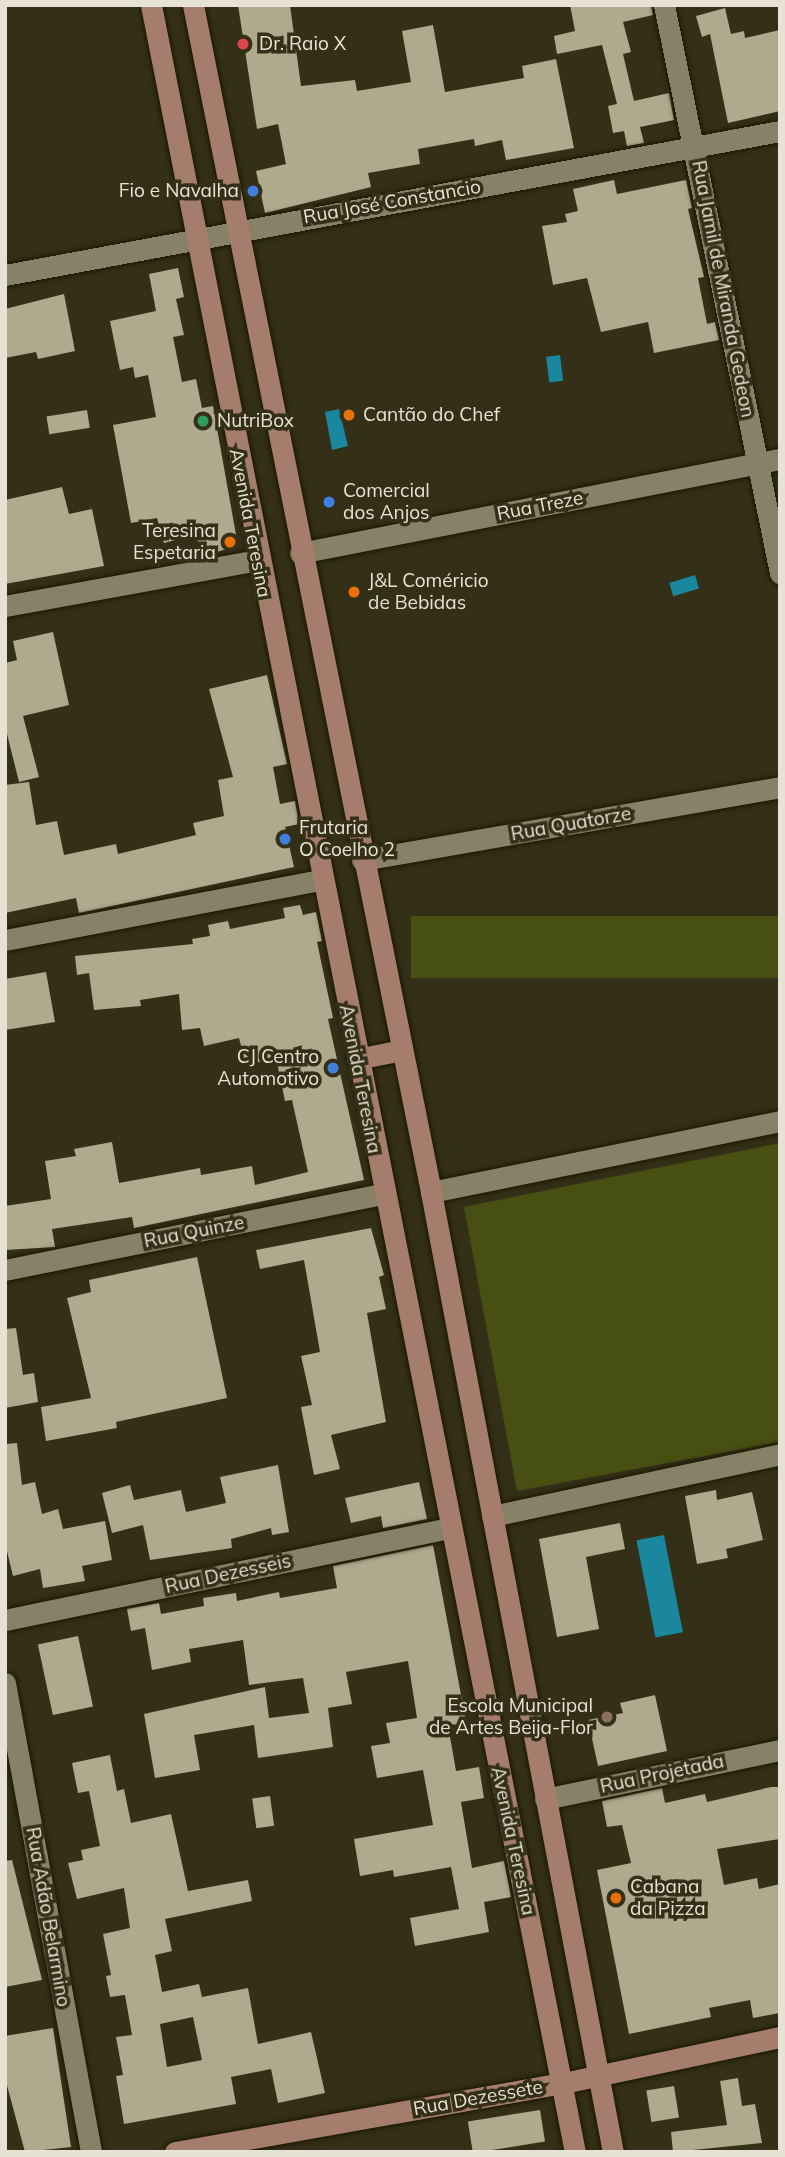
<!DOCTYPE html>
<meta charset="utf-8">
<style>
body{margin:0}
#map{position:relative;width:785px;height:2157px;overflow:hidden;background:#342f17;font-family:Mulish,sans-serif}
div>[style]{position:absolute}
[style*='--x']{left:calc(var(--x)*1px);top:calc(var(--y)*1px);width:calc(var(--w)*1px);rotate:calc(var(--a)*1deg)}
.green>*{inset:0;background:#484f13;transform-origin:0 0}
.water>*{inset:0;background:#1a879f;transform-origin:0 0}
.building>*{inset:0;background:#afa98e;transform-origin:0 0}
.roads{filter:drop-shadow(0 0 2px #1b1702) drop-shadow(0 0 2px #1b1702)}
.street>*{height:21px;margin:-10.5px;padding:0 10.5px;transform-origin:10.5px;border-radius:10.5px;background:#878267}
.secondary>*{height:21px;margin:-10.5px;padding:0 10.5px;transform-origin:10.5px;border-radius:10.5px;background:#a47d6c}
.dots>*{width:19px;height:19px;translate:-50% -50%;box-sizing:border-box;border:4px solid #342f17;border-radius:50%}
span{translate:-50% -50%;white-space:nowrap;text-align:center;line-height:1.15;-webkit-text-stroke:7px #342f17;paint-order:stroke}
.poi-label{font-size:19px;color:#e6e3d5}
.left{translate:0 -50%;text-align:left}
.right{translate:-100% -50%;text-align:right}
.street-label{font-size:19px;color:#e6e3d5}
.frame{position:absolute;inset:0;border:7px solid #e6e3d5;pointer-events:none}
</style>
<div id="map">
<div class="green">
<div style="left:780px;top:916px;width:62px;height:369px;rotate:90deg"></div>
<div style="clip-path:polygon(780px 1143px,780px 1442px,517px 1491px,464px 1207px)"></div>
</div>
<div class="water">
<div style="left:560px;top:355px;width:26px;height:14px;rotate:83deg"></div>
<div style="clip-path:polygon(339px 409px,348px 446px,332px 450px,325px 412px)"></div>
<div style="left:695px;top:575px;width:14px;height:27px;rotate:73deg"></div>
<div style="left:664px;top:1535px;width:99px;height:28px;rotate:79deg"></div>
</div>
<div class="building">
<div style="clip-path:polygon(238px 5px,290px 5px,301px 86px,355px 80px,357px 91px,411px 82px,402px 31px,433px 25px,445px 92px,524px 78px,522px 66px,556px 59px,574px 148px,506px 160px,502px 140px,475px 146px,474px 139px,418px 149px,420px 164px,368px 173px,371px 187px,265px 213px,256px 171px,286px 164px,278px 124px,257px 129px)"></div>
<div style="clip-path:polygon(570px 5px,651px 5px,653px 15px,623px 22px,631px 52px,623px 54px,634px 101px,669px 93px,674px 120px,640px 127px,644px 143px,627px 146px,624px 131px,613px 133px,608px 106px,617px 104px,602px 45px,557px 54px,554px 36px,575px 31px)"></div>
<div style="clip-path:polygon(725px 8px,731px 34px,744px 31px,745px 38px,780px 30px,780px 111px,728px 123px,710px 34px,702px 37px,696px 16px)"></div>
<div style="clip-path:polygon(614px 180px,617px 194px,686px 180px,692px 208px,688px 209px,704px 277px,698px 278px,707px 324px,715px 322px,719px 340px,654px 353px,648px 322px,601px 332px,587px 278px,553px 285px,542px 226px,567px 222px,565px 214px,578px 211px,573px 189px)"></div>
<div style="clip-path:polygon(178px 268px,184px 297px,176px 299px,184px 335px,173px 337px,182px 382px,196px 379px,202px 408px,213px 406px,238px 546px,202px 556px,196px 535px,164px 543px,157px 518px,131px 523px,113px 425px,156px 417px,148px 375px,135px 378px,133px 367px,120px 370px,110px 321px,156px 311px,149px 274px)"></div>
<div style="clip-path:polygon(64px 294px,75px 351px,38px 359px,36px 352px,5px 358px,5px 309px)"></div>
<div style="left:87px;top:410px;width:18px;height:41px;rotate:81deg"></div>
<div style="clip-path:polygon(62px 487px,69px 514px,92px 509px,104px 566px,5px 584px,5px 500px)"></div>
<div style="clip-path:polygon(53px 632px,69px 705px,23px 716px,39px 777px,19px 782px,5px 726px,5px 663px,17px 660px,13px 641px)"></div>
<div style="clip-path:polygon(267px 675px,287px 764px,273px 767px,280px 804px,295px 801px,299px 824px,285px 827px,294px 867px,79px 913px,76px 898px,5px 913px,5px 785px,29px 782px,36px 825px,57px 821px,64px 855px,116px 844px,118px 854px,196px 835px,193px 823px,224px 816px,218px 780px,233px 777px,209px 689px)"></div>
<div style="clip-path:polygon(300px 905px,303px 915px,316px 912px,322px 941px,317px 942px,333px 1018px,328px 1019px,364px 1180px,134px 1228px,132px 1217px,52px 1229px,55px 1247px,5px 1250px,5px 1206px,51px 1199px,45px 1161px,76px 1156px,74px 1149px,112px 1142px,119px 1183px,200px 1168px,201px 1175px,252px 1166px,255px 1185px,308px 1172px,292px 1100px,285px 1101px,276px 1058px,246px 1065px,239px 1038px,204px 1046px,200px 1028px,182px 1030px,179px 994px,140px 1000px,141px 1006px,94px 1010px,89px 973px,77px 975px,75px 956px,193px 944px,192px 939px,210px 936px,208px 925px,228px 921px,230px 929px,285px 918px,283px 908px)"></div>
<div style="clip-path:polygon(46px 972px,55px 1022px,5px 1030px,5px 979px)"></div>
<div style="clip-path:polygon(371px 1228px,384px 1275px,379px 1277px,386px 1309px,367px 1313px,386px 1422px,331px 1435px,340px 1469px,314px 1475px,301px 1407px,312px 1405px,301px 1356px,320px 1352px,304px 1260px,260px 1269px,256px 1250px)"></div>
<div style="clip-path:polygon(197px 1257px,227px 1398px,116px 1422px,117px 1428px,46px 1441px,41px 1407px,91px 1398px,67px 1298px,91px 1292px,89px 1280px)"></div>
<div style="clip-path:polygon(16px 1328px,23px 1375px,34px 1373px,38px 1402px,5px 1408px,5px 1329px)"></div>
<div style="clip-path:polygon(17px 1443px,22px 1485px,35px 1482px,42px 1514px,58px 1509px,63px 1529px,105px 1521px,112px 1560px,82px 1566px,85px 1581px,43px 1588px,40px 1569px,13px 1576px,5px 1543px,5px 1444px)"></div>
<div style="clip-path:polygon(278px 1465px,289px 1532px,272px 1535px,271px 1528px,231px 1539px,232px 1548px,150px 1560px,143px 1525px,112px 1533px,102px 1493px,130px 1485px,134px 1500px,181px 1490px,186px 1512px,226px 1503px,220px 1477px)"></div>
<div style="clip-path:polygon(419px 1482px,427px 1519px,383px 1528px,381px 1516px,351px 1523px,345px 1498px)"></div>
<div style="clip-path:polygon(716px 1490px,717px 1500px,752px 1492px,763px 1540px,726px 1549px,728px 1558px,697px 1564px,685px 1496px)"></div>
<div style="clip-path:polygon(620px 1523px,625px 1549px,586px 1557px,599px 1629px,557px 1637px,539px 1539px)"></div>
<div style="clip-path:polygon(433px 1545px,467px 1727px,449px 1731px,456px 1771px,479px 1767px,484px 1798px,461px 1802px,472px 1868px,504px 1861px,511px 1897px,484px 1902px,489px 1932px,415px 1946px,410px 1918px,459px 1909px,451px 1867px,394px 1877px,393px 1870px,360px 1876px,354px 1839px,433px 1825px,423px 1770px,377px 1778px,371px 1746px,390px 1743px,386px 1723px,417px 1718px,408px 1661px,346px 1672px,352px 1704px,328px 1708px,333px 1747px,258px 1758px,254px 1725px,194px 1735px,200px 1770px,155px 1778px,144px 1714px,265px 1687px,269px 1718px,309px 1713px,303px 1678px,249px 1685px,243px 1640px,189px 1649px,191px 1662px,152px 1670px,145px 1628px,131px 1631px,127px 1609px,159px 1603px,161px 1614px,204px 1606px,203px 1598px,236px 1593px,237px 1601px,279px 1592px,280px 1598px,337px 1588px,333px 1566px)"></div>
<div style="left:78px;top:1636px;width:72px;height:41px;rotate:78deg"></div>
<div style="clip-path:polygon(655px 1695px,667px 1751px,598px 1766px,588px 1720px,623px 1713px,620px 1703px)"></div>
<div style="clip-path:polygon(evenodd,110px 1755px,117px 1791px,124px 1789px,131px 1823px,171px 1814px,188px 1891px,248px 1880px,252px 1901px,165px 1919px,172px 1951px,155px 1955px,162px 1992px,199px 1984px,202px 1997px,248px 1988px,258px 2044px,311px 2032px,325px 2093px,278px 2103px,271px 2069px,231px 2077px,236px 2104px,124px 2124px,116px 2076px,123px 2075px,116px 2037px,132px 2035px,125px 1995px,110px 1997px,106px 1976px,111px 1975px,103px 1934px,130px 1928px,124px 1888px,77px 1899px,68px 1863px,83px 1860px,81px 1850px,100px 1846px,89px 1791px,78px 1793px,72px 1763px,110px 1755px,193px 2017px,202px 2060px,167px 2067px,160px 2024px,193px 2017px)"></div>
<div style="clip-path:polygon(771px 1787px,780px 1787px,780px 1839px,717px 1849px,724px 1885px,757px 1878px,759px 1889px,780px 1884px,780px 2013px,753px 2018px,750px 2000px,709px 2008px,711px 2017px,629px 2034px,597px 1870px,631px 1863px,622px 1825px,607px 1827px,602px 1801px,662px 1788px,665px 1803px,705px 1794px,707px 1802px)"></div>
<div style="left:270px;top:1796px;width:30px;height:18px;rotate:82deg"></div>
<div style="clip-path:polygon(12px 1860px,42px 1980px,5px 1987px,5px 1861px)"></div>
<div style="clip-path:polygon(53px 2028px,71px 2147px,25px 2152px,5px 2078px,5px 2036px)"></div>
<div style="clip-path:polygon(738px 2078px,742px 2106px,755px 2104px,762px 2143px,673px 2152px,671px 2132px,727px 2125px,720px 2081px)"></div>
<div style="left:674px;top:2086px;width:32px;height:28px;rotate:81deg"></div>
<div style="left:540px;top:2110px;width:32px;height:73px;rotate:81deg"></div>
</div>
<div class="roads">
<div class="street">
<div style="--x:664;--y:5;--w:580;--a:78.46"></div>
<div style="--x:5;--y:275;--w:788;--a:-10.53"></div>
<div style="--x:300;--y:553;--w:489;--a:-11.1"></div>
<div style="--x:5;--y:606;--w:257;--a:-10.3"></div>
<div style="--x:362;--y:860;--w:424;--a:-9.9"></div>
<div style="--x:5;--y:940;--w:322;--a:-10.8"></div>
<div style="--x:431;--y:1192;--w:356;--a:-11.5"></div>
<div style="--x:5;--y:1270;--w:386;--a:-11.4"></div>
<div style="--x:492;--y:1516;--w:295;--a:-12.1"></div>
<div style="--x:5;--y:1620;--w:454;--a:-11.7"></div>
<div style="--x:5;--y:1683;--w:477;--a:79.6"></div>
<div style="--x:545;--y:1799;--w:240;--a:-11.8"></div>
</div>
<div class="secondary">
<div style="--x:151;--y:5;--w:2188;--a:78.83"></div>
<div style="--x:193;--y:5;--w:1211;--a:78.66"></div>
<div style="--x:431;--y:1192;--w:977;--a:79.27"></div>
<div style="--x:357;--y:1059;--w:46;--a:-11.3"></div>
<div style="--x:175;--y:2152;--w:394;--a:-10.1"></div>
<div style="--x:563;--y:2083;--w:222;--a:-12"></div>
</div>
</div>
<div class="dots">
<div style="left:243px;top:44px;background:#e0444e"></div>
<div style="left:253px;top:191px;background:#3f7fe0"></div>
<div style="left:349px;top:415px;background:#e8710a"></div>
<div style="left:203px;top:421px;background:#2e9e5b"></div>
<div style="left:329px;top:502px;background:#3f7fe0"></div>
<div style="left:230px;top:542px;background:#e8710a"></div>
<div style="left:354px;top:592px;background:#e8710a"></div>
<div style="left:285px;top:839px;background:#3f7fe0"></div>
<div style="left:333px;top:1068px;background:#3f7fe0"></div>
<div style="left:607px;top:1717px;background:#8d6e63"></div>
<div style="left:616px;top:1898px;background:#e8710a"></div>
</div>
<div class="poi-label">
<span class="left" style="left:259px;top:44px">Dr. Raio X</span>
<span class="right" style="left:239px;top:191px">Fio e Navalha</span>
<span class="left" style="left:363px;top:415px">Cantão do Chef</span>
<span class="left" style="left:217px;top:421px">NutriBox</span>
<span class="left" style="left:343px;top:502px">Comercial<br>dos Anjos</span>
<span class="right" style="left:216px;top:542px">Teresina<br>Espetaria</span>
<span class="left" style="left:368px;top:592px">J&amp;L Coméricio<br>de Bebidas</span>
<span class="left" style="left:299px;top:839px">Frutaria<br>O Coelho 2</span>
<span class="right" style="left:319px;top:1068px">CJ Centro<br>Automotivo</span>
<span class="right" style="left:593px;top:1717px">Escola Municipal<br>de Artes Beija-Flor</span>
<span class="left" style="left:630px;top:1898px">Cabana<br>da Pizza</span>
</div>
<div class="street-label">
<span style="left:392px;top:202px;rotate:-10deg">Rua José Constancio</span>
<span style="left:723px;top:289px;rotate:79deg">Rua Jamil de Miranda Gedeon</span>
<span style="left:540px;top:506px;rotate:-11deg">Rua Treze</span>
<span style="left:250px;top:523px;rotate:79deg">Avenida Teresina</span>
<span style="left:571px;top:824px;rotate:-10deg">Rua Quatorze</span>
<span style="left:360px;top:1079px;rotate:79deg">Avenida Teresina</span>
<span style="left:194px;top:1232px;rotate:-11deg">Rua Quinze</span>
<span style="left:228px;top:1574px;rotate:-12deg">Rua Dezesseis</span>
<span style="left:662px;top:1774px;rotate:-12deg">Rua Projetada</span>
<span style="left:513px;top:1841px;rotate:78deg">Avenida Teresina</span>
<span style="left:48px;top:1917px;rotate:80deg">Rua Adão Belarmino</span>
<span style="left:478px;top:2098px;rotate:-10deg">Rua Dezessete</span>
</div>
<div class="frame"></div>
</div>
